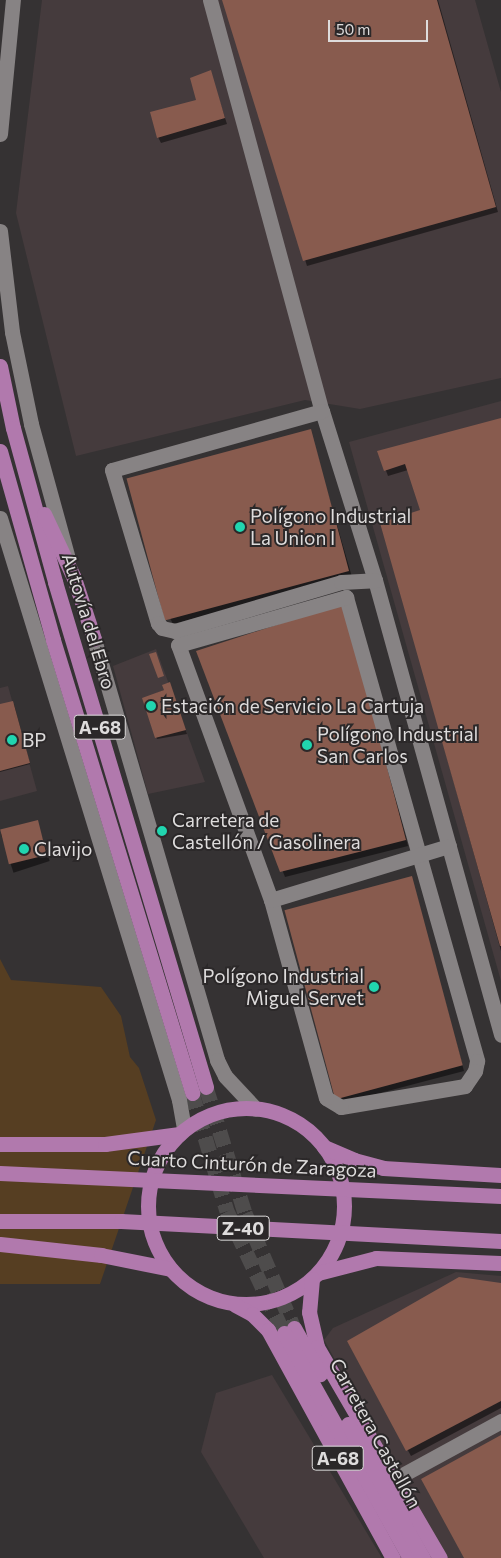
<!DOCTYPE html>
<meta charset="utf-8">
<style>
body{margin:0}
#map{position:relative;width:501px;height:1558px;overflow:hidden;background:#353233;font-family:Commissioner,sans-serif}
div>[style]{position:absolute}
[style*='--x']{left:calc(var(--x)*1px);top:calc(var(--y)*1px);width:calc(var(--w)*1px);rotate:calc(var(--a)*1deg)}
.built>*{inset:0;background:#453b3d}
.green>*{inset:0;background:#563e22}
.shadow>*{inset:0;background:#0007;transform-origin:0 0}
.building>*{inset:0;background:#885b4e;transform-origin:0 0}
.highway-tunnel>*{height:15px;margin-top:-7.5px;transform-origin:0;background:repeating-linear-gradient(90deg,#4e4c4c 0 15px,transparent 0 23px)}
.minor>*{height:15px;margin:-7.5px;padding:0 7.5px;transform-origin:7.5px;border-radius:7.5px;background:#878384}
.highway>*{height:15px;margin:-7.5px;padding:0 7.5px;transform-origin:7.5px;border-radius:7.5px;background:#b179ad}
.highway>.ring{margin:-7.5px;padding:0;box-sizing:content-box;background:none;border:15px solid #b179ad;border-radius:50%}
.dots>*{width:14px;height:14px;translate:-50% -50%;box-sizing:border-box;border:2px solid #2b2829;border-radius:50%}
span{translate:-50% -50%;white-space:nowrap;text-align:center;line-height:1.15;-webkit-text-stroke:4px #2b2829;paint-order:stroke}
.shield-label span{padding:1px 4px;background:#2b2829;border:1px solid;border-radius:4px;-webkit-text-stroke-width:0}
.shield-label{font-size:18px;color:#dedcdc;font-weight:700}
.poi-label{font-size:19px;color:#dedcdc}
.left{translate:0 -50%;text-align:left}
.right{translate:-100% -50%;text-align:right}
.street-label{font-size:19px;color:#dedcdc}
.scale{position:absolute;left:328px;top:20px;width:100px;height:22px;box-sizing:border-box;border:2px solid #dedcdc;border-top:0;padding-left:6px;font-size:15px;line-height:18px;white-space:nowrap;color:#dedcdc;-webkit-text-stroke:4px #2b2829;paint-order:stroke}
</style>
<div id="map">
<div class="built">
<div style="clip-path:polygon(42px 0,475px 0,501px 92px,501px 378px,360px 409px,305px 400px,76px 456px,16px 213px)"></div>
<div style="clip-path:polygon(501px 401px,501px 981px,349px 442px)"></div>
<div style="clip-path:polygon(156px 649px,205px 782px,148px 794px,113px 666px)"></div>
<div style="clip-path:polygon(8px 686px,37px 791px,0 801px,0 688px)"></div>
<div style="clip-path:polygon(456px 1272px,501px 1276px,501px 1558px,446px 1558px,324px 1340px,333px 1328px)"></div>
<div style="clip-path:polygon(272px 1375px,382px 1558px,264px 1558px,201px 1452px,216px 1393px)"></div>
</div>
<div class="green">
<div style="clip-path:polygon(0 959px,11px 980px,101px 987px,121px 1016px,130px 1057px,139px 1068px,156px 1120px,100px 1284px,0 1284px)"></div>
</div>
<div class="shadow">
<div style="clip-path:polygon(224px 0,438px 0,498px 212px,307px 266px)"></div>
<div style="clip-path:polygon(210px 72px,227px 124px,161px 143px,158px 137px,198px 101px)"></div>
<div style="clip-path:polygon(501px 419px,501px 951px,382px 524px,421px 511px,408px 470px,388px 476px,379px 452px)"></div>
<div style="clip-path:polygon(310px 431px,352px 577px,173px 624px,170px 618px)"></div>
<div style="clip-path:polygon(347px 610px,408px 846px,285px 877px,198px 652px)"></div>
<div style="clip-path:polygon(171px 687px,187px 734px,157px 739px,143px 699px)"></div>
<div style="clip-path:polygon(14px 704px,30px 764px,0 772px,0 706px)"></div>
<div style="left:37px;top:822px;width:41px;height:38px;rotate:72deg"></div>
<div style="clip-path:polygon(411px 877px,464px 1071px,342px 1103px,338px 1097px)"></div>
<div style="clip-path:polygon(501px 1285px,501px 1408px,411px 1456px,349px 1342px)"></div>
</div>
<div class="building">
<div style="clip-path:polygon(222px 0,437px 0,496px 207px,303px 261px)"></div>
<div style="clip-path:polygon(211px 70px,225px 118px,157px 138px,150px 112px,196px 100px,190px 78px)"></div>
<div style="clip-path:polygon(501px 418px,501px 946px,500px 946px,380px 523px,420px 510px,405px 464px,384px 471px,377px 451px)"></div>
<div style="left:311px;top:429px;width:147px;height:191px;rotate:75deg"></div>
<div style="clip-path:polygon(344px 603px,406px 840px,280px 872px,196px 651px)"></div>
<div style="clip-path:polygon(156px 652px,164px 676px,158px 678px,149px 654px)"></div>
<div style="clip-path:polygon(170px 682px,186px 730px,155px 738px,142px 698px,164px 690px,162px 685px)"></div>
<div style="clip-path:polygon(13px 701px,30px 763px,0 771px,0 704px)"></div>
<div style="left:38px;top:820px;width:36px;height:39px;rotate:76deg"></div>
<div style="left:412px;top:876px;width:196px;height:132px;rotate:75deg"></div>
<div style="clip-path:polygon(459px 1277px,501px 1283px,501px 1401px,406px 1451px,347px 1341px)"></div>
<div style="clip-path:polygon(501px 1435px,501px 1558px,464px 1558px,421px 1479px)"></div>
</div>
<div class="highway-tunnel">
<div style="--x:206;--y:1087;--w:132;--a:72.8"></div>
<div style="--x:245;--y:1213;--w:125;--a:66.9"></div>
<div style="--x:192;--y:1093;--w:123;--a:73.5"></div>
<div style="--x:227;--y:1211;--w:135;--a:65"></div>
</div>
<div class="minor">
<div style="--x:210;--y:0;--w:426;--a:74.8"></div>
<div style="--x:322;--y:411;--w:177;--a:72.6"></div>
<div style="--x:375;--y:580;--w:472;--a:74.5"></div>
<div style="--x:0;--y:134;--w:135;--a:-84.5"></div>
<div style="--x:0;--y:231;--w:102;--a:83.2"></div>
<div style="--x:12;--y:332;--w:94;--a:78.3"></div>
<div style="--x:31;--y:424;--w:136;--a:74.6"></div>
<div style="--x:322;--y:411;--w:218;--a:164.3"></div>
<div style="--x:112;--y:470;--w:160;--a:73.3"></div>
<div style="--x:158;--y:623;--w:6;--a:51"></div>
<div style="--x:162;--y:628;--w:13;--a:13"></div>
<div style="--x:175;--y:631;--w:173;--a:-16.4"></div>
<div style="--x:341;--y:582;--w:34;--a:-3"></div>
<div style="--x:0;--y:518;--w:609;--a:72.9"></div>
<div style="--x:179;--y:1100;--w:29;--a:80"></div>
<div style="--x:346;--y:597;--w:482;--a:74.2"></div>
<div style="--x:477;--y:1061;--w:10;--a:101"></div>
<div style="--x:475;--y:1071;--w:18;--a:124"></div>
<div style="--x:465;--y:1086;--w:126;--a:170.4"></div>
<div style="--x:341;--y:1107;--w:17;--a:-149"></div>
<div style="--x:326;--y:1098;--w:205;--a:-105.5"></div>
<div style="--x:271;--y:900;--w:271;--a:-110"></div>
<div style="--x:178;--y:645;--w:175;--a:-15.9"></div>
<div style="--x:94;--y:639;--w:439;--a:73.7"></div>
<div style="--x:217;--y:1060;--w:18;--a:63"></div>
<div style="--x:225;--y:1076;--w:45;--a:46.8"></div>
<div style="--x:271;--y:900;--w:186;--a:-16.9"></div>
<div style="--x:393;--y:1480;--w:123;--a:-28.6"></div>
</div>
<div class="highway">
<div style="--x:0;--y:366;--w:63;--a:78.2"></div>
<div style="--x:13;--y:428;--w:160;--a:74.7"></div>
<div style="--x:55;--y:582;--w:527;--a:73.35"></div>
<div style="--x:0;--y:451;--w:196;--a:74.3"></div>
<div style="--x:53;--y:640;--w:474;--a:72.9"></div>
<div style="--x:44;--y:514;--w:71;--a:64.9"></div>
<div style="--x:74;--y:578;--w:64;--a:71.8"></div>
<div class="ring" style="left:148px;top:1108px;width:181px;height:181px"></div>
<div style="--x:0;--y:1144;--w:105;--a:0"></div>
<div style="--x:105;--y:1144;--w:75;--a:-7.7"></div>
<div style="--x:324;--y:1147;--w:33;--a:23"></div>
<div style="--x:354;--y:1160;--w:30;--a:15"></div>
<div style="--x:383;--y:1168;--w:118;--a:3.4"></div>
<div style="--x:0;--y:1173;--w:502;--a:2.63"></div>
<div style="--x:0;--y:1221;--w:121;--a:0"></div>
<div style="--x:121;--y:1221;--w:381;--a:3"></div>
<div style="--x:0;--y:1244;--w:102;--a:6.2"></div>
<div style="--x:101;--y:1255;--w:71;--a:11.3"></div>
<div style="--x:318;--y:1273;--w:60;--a:-14.5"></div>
<div style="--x:376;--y:1258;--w:125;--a:2.3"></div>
<div style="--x:312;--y:1279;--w:33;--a:95"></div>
<div style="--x:309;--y:1312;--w:36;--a:77"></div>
<div style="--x:317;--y:1347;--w:244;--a:59.8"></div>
<div style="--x:235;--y:1305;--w:19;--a:28"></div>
<div style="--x:252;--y:1314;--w:23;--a:45"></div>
<div style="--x:268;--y:1330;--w:260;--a:61.3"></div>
<div style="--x:294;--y:1328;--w:53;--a:60.5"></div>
<div style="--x:284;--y:1333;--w:258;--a:60.8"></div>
<div style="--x:348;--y:1424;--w:154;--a:60.8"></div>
</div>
<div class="dots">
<div style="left:240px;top:527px;background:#21d5af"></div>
<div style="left:151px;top:706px;background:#21d5af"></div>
<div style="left:12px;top:740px;background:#21d5af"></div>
<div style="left:307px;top:745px;background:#21d5af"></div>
<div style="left:162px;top:831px;background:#21d5af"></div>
<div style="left:24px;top:849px;background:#21d5af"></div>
<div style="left:374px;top:987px;background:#21d5af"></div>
</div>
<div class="shield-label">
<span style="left:100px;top:727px">A-68</span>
<span style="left:243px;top:1228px">Z-40</span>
<span style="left:338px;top:1458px">A-68</span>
</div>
<div class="poi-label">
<span class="left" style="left:250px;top:527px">Polígono Industrial<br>La Union I</span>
<span class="left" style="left:161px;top:706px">Estación de Servicio La Cartuja</span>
<span class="left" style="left:317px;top:745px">Polígono Industrial<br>San Carlos</span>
<span class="left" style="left:22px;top:740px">BP</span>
<span class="left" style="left:172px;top:831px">Carretera de<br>Castellón / Gasolinera</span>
<span class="left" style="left:34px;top:849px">Clavijo</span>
<span class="right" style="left:364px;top:987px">Polígono Industrial<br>Miguel Servet</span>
</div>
<div class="street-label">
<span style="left:89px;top:621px;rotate:73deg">Autovía del Ebro</span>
<span style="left:252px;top:1164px;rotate:3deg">Cuarto Cinturón de Zaragoza</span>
<span style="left:376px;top:1433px;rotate:61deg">Carretera Castellón</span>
</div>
<div class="scale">50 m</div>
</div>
